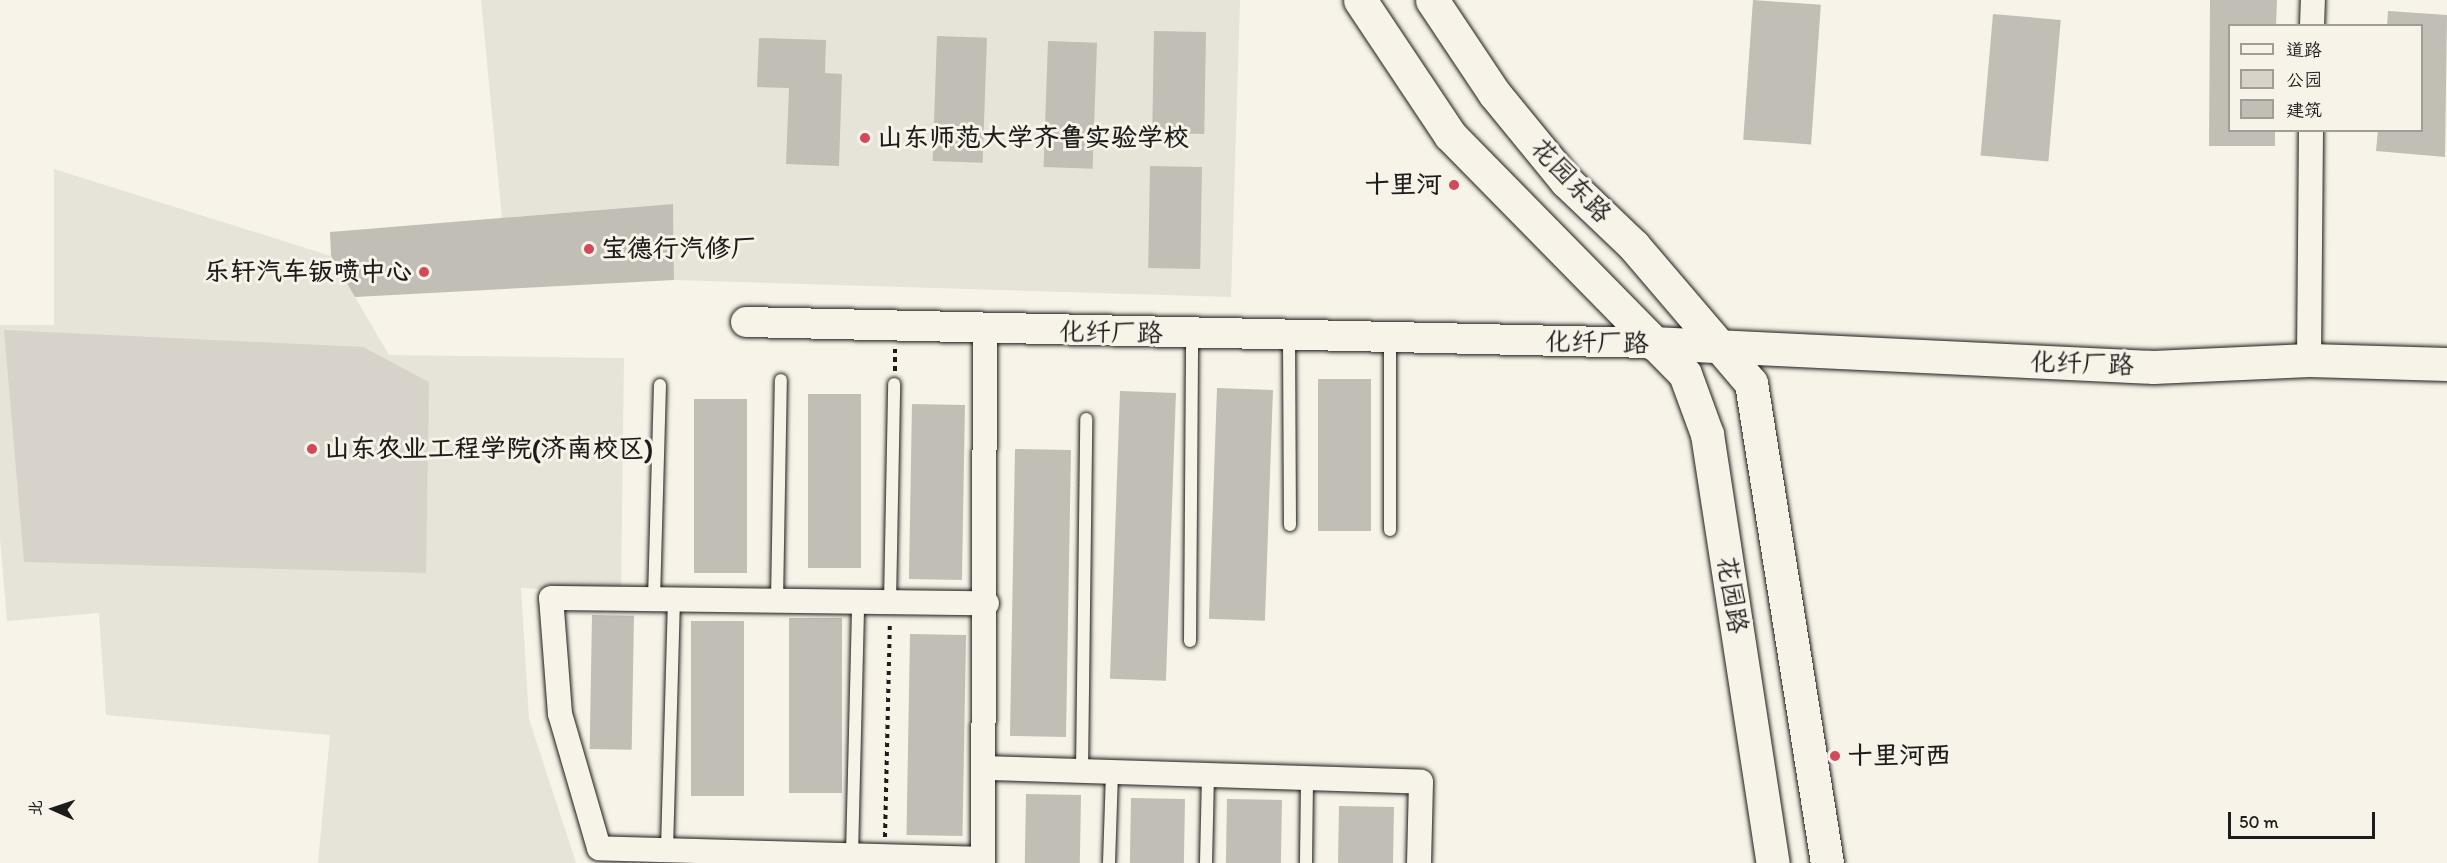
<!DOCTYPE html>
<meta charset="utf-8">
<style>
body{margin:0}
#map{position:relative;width:2447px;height:863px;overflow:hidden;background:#f7f3e8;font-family:Itim,"LXGW WenKai TC",sans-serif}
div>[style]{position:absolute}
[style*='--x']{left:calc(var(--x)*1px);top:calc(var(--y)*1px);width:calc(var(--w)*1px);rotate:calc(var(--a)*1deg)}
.built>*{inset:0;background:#e6e3d9}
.green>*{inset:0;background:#d7d3cb}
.building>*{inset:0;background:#c0beb5;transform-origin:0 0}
.path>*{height:4px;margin-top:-2px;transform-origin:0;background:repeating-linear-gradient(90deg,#1c1c1c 0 4.5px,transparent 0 9px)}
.roads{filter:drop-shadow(0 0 2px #1c1c1c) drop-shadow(0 0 2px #1c1c1c)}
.service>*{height:12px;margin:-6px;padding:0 6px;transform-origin:6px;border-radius:6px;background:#f7f3e8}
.minor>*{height:24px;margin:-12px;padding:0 12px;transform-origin:12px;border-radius:12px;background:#f7f3e8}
.tertiary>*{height:30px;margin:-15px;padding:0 15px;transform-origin:15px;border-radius:15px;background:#f7f3e8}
.secondary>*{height:33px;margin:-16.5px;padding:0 16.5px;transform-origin:16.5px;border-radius:16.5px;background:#f7f3e8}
.primary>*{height:33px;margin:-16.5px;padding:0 16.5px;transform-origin:16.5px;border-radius:16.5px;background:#f7f3e8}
.dots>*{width:16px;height:16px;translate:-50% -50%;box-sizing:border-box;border:3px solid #f7f3e8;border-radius:50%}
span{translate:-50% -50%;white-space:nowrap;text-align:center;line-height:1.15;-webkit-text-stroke:6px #f7f3e8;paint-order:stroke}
.poi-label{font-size:26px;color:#1c1c1c;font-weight:700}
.left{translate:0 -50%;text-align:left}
.right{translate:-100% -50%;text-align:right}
.street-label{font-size:26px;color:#1c1c1c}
.legend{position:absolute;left:2228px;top:24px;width:195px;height:108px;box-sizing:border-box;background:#f7f3e8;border:2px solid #9f9d96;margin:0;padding:8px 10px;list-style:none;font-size:18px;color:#1c1c1c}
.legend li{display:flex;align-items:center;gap:12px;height:30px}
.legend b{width:30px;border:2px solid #9f9d96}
.north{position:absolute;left:24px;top:779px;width:60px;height:60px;-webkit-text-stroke:4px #f7f3e8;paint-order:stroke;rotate:273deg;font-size:16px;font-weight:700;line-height:24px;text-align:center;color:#1c1c1c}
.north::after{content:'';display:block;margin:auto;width:21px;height:27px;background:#1c1c1c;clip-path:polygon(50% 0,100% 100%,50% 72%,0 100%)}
.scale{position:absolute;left:2228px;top:812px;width:147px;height:27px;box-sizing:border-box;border:3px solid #1c1c1c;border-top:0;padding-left:8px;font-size:18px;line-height:21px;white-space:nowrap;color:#1c1c1c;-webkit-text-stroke:4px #f7f3e8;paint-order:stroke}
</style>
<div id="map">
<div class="built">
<div style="clip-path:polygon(481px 0,1240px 0,1231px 297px,674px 280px,673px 204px,502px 218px)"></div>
<div style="clip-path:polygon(54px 169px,331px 256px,389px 355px,624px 358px,621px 594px,521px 588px,529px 719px,576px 863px,318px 863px,330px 735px,106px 715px,99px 613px,7px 621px,0 539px,0 325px,54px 325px)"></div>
</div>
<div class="green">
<div style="clip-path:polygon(4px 330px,363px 347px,429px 382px,426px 573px,24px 562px)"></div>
</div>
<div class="building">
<div style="left:1753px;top:0;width:68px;height:140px;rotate:4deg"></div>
<div style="clip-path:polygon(2210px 0,2277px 0,2276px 26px,2230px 26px,2230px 130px,2275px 130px,2275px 146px,2209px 146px)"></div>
<div style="clip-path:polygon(2388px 11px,2447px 15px,2445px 157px,2376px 151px,2378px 130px,2422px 130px,2422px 26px,2387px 26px)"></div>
<div style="left:1993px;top:14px;width:68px;height:142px;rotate:5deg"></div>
<div style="left:1154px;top:31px;width:52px;height:102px;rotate:1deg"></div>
<div style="left:937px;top:36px;width:50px;height:125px;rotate:2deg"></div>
<div style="clip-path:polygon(759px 38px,826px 40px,825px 73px,842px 74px,839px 166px,786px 164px,789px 88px,757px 87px)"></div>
<div style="left:1048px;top:41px;width:49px;height:126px;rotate:2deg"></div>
<div style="left:1150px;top:166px;width:52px;height:102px;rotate:1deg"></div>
<div style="clip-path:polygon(673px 204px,674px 280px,355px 297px,331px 256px,330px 232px)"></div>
<div style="left:1318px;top:379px;width:53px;height:152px"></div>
<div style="left:1217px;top:388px;width:56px;height:231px;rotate:2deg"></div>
<div style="left:1120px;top:391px;width:56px;height:288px;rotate:2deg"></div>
<div style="left:808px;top:394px;width:53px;height:174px"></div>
<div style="left:694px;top:399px;width:53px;height:174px"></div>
<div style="left:912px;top:404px;width:53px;height:175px;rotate:1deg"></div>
<div style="left:1015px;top:449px;width:56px;height:287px;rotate:1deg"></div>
<div style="left:592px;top:615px;width:42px;height:134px;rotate:1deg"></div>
<div style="left:789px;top:618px;width:53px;height:175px"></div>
<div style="left:691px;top:621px;width:53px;height:175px"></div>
<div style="left:910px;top:634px;width:56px;height:201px;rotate:1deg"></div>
<div style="left:1026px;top:794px;width:55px;height:69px;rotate:1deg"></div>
<div style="left:1131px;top:798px;width:54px;height:65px;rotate:1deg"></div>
<div style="left:1227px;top:799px;width:55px;height:64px;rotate:1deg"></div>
<div style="left:1339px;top:806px;width:55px;height:57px;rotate:1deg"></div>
</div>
<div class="path">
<div style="--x:895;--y:371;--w:22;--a:-90"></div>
<div style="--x:885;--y:837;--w:214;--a:-88.7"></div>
</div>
<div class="roads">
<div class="service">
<div style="--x:1289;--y:336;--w:189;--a:89.7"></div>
<div style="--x:1390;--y:338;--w:192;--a:90"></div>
<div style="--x:654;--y:599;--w:214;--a:-88.4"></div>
<div style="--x:777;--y:601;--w:221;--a:-89"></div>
<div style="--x:890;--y:602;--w:218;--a:-88.9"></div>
<div style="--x:1190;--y:641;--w:306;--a:-89.6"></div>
<div style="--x:1082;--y:771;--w:352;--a:-89.3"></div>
<div style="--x:667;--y:849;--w:250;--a:-88.4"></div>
<div style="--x:852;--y:855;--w:253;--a:-88.6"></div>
<div style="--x:1109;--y:863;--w:91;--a:-88.1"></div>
<div style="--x:1206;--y:863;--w:88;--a:-88.7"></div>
<div style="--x:1306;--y:863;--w:85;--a:-89.3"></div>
</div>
<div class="minor">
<div style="--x:2312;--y:26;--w:26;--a:-88"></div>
<div style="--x:2309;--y:360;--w:230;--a:-89.5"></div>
<div style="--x:987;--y:768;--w:434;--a:1.8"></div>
<div style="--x:1421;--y:782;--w:81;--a:91.4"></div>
<div style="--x:983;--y:859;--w:384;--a:-178.4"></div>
<div style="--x:599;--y:848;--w:140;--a:-106.2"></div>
<div style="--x:560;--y:714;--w:116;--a:-94.4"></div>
<div style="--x:551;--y:598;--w:436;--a:0.7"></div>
<div style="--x:983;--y:863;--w:533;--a:-89.79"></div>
</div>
<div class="tertiary">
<div style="--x:746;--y:322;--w:906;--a:1.33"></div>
</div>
<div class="secondary">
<div style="--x:1652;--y:343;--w:502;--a:2.74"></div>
<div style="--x:2153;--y:367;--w:156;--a:-2.6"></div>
<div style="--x:2309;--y:360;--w:138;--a:1.7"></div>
</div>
<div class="primary">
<div style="--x:1360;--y:0;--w:162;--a:56.3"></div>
<div style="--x:1450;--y:135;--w:335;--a:45.5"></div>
<div style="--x:1685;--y:374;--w:64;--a:69.9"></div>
<div style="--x:1707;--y:434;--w:434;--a:81.3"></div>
<div style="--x:1432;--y:0;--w:112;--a:56.3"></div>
<div style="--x:1494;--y:93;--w:114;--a:50.7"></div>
<div style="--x:1566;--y:181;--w:94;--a:43.7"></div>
<div style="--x:1634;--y:246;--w:180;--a:49.5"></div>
<div style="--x:1751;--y:383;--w:486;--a:81"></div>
</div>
</div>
<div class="dots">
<div style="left:865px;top:138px;background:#d1495b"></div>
<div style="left:1454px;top:185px;background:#d1495b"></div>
<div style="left:589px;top:249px;background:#d1495b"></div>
<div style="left:424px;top:272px;background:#d1495b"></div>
<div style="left:312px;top:449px;background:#d1495b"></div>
<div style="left:1835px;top:756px;background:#d1495b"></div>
</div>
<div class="poi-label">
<span class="left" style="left:877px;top:138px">山东师范大学齐鲁实验学校</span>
<span class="right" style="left:1442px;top:185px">十里河</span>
<span class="left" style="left:601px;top:249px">宝德行汽修厂</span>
<span class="right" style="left:412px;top:272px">乐轩汽车钣喷中心</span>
<span class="left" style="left:324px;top:449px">山东农业工程学院(济南校区)</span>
<span class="left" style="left:1847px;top:756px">十里河西</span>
</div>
<div class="street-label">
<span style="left:1571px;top:181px;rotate:47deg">花园东路</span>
<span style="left:1111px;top:333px;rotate:1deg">化纤厂路</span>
<span style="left:1597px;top:343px;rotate:1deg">化纤厂路</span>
<span style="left:2082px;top:364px;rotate:2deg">化纤厂路</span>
<span style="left:1732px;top:595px;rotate:81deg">花园路</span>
</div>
<ul class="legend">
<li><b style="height:8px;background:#f7f3e8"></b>道路</li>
<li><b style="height:16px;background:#d7d3cb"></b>公园</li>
<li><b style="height:16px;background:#c0beb5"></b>建筑</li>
</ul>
<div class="north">北</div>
<div class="scale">50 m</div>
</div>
